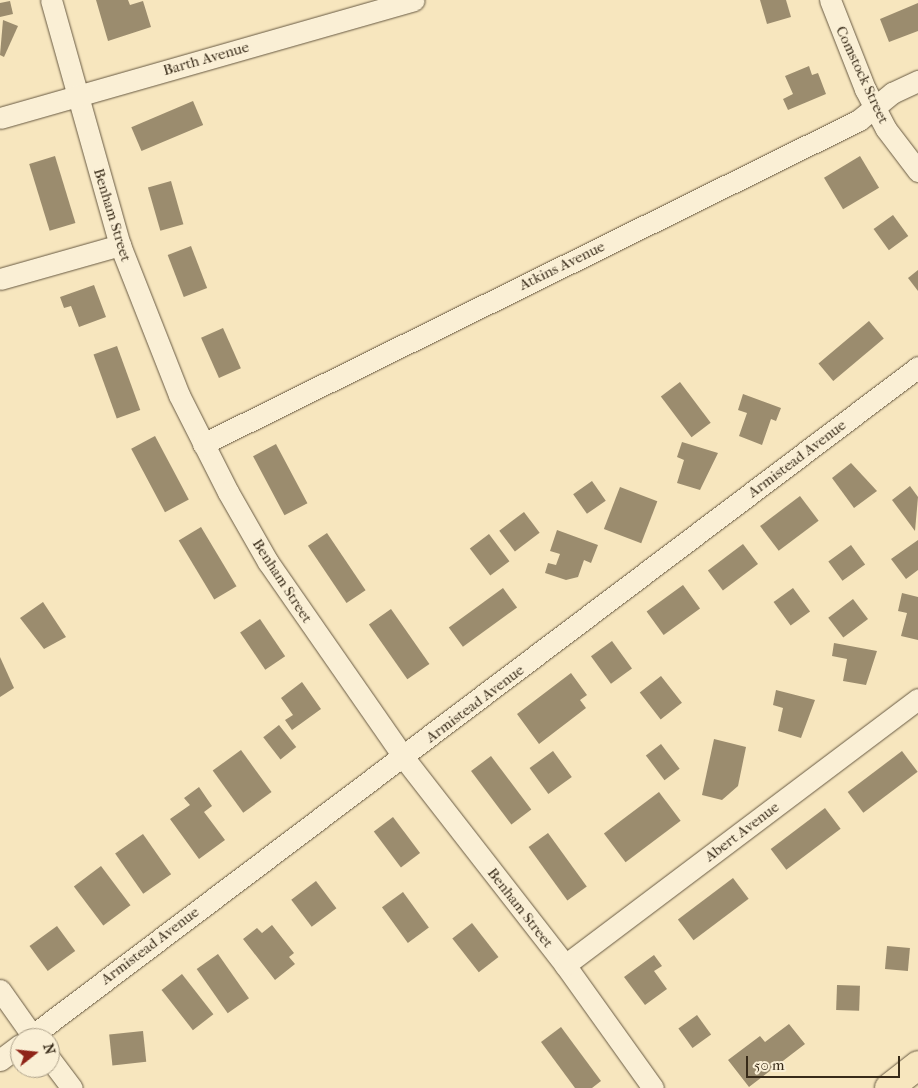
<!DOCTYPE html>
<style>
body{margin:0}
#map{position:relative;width:918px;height:1088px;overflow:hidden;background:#f7e6be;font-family:"IM FELL French Canon",serif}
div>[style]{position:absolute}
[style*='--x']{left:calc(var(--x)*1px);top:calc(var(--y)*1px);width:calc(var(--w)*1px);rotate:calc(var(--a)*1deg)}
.building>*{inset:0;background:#9b8c6e;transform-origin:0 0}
.roads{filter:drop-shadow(0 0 1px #675942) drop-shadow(0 0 1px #675942)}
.minor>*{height:21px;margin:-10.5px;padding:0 10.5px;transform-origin:10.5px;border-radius:10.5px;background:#faefd5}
.major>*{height:28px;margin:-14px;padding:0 14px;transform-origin:14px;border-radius:14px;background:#f7e6be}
span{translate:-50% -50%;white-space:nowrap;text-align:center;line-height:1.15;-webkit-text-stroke:4px #faefd5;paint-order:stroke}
.street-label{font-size:15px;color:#372a18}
.north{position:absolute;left:10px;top:1028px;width:50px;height:50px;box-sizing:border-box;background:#faefd5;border:1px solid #aca089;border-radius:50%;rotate:74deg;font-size:14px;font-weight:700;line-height:20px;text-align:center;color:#372a18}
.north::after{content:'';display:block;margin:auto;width:18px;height:22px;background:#8f2418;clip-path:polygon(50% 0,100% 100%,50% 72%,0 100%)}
.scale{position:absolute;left:746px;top:1056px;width:154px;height:22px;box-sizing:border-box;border:2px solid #372a18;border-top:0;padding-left:6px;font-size:15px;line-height:18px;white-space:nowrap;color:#372a18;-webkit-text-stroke:4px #faefd5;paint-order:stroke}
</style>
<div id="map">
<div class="building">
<div style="clip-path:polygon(96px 0,128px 0,130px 5px,143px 1px,151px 27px,108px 41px)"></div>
<div style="clip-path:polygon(760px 0,786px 0,791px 17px,767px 24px)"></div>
<div style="clip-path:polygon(10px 1px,13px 14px,0 17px,0 3px)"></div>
<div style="clip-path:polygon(918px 3px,918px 31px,889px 42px,880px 19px)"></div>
<div style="clip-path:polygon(3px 20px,18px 26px,4px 57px,0 55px)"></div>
<div style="clip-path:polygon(809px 66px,812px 75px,818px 73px,826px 94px,788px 110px,783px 99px,793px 94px,785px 76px)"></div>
<div style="left:193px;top:101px;width:26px;height:67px;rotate:67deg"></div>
<div style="left:55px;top:156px;width:70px;height:27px;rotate:73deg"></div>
<div style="left:860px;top:156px;width:37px;height:42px;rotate:59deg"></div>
<div style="left:171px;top:181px;width:45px;height:24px;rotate:74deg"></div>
<div style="left:893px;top:215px;width:26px;height:24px;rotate:54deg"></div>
<div style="left:191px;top:246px;width:45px;height:25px;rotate:69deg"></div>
<div style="clip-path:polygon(918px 270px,918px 291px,908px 278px)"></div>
<div style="clip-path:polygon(94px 285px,106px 317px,79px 327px,71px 306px,64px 308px,60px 297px)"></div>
<div style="left:869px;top:321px;width:23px;height:66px;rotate:50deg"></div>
<div style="left:223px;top:328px;width:44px;height:24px;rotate:66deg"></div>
<div style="left:117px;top:346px;width:68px;height:25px;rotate:70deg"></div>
<div style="left:680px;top:382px;width:51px;height:24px;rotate:53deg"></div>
<div style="clip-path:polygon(743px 394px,781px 408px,776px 421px,771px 419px,762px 445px,739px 436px,747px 413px,738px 410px)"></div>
<div style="left:155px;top:436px;width:72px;height:27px;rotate:62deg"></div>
<div style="clip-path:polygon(682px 442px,718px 453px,700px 490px,677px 483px,684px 460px,677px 457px)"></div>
<div style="left:276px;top:444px;width:67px;height:26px;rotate:62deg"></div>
<div style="clip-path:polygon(851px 463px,877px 491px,854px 508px,832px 478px)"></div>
<div style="left:592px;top:481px;width:24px;height:23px;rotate:55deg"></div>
<div style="clip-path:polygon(910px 486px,918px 497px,915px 531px,892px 500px)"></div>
<div style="left:620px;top:487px;width:40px;height:45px;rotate:21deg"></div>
<div style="left:800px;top:496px;width:31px;height:50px;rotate:53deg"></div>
<div style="left:524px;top:512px;width:26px;height:31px;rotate:53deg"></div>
<div style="left:201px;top:527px;width:69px;height:26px;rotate:59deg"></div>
<div style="clip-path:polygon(557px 530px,598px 545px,591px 563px,584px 560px,578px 577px,566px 580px,545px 573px,548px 563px,556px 565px,560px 554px,550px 551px)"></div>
<div style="left:327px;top:533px;width:69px;height:23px;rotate:56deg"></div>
<div style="left:489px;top:534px;width:34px;height:24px;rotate:53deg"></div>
<div style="clip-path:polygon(918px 540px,918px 570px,906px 579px,891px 559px)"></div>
<div style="left:743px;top:544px;width:25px;height:44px;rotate:53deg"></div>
<div style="left:851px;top:545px;width:24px;height:28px;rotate:54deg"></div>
<div style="left:683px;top:585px;width:29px;height:45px;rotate:54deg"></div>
<div style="left:503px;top:588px;width:24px;height:67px;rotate:54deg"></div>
<div style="left:793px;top:588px;width:29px;height:24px;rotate:54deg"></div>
<div style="clip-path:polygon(902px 593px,918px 597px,918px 640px,901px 636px,907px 613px,898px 611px)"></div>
<div style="left:853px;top:599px;width:25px;height:31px;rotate:53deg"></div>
<div style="clip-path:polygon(43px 602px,66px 637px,44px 649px,20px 618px)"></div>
<div style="left:391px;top:609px;width:67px;height:27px;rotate:55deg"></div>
<div style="left:260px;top:619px;width:45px;height:24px;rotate:56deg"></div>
<div style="left:612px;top:641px;width:34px;height:26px;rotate:54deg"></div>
<div style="clip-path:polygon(834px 643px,877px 651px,866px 685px,843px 681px,847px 659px,832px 656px)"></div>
<div style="clip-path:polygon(0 657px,14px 688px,0 697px)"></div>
<div style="clip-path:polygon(571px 673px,587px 695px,580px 700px,586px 708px,539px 744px,517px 714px)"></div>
<div style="left:661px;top:676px;width:34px;height:27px;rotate:52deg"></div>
<div style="clip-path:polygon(302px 682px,321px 709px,292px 730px,285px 720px,293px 715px,281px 698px)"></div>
<div style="clip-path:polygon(776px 690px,815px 700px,801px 738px,778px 731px,783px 708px,773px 705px)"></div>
<div style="left:279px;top:725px;width:28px;height:20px;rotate:52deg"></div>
<div style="clip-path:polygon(714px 739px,746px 747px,738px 786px,722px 800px,702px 795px)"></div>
<div style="left:661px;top:744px;width:31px;height:19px;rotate:53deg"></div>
<div style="left:241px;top:750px;width:52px;height:35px;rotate:54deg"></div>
<div style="left:553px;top:751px;width:32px;height:29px;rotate:54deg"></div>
<div style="left:902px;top:751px;width:26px;height:68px;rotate:53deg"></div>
<div style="left:491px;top:756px;width:67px;height:25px;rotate:53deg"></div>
<div style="clip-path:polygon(199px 787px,212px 806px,204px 812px,225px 840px,199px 859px,170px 819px,190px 805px,184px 798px)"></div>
<div style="left:659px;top:792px;width:36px;height:69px;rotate:53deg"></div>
<div style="left:825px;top:808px;width:26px;height:68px;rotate:53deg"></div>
<div style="left:393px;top:817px;width:45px;height:24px;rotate:53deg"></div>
<div style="left:548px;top:833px;width:66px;height:24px;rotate:54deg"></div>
<div style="left:143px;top:834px;width:49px;height:34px;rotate:55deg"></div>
<div style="left:101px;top:866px;width:49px;height:34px;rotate:53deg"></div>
<div style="left:733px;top:878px;width:26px;height:69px;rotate:53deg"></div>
<div style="left:316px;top:881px;width:34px;height:31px;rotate:53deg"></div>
<div style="left:403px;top:892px;width:44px;height:26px;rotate:54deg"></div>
<div style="left:472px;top:923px;width:43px;height:25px;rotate:52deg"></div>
<div style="clip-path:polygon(272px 925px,294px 953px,289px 957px,295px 964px,275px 980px,243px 939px,257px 928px,262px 933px)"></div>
<div style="left:57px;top:926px;width:31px;height:34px;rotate:54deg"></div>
<div style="left:887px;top:946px;width:23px;height:23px;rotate:5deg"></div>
<div style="left:218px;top:954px;width:54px;height:26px;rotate:55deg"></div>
<div style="clip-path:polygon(654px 955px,662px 966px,654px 971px,667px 989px,645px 1005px,624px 977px)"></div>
<div style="left:182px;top:974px;width:51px;height:26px;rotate:52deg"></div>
<div style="left:837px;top:985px;width:23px;height:25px;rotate:2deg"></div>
<div style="left:697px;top:1015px;width:24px;height:23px;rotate:54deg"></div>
<div style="clip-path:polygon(789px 1024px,805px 1044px,749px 1087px,728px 1060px,760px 1036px,765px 1042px)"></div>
<div style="clip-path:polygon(561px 1027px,601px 1081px,592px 1088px,575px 1088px,541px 1042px)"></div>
<div style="left:143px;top:1031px;width:31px;height:34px;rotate:84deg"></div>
</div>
<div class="roads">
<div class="minor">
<div style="--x:51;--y:0;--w:255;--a:74.3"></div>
<div style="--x:120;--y:245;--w:161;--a:68.5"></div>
<div style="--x:179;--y:395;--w:109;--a:63.2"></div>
<div style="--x:228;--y:492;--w:81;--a:60.3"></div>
<div style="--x:268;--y:562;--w:239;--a:55.2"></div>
<div style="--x:404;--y:758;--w:262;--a:52.1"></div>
<div style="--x:565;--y:965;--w:151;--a:54.4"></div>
<div style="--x:830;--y:0;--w:96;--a:68.5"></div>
<div style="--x:865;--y:89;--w:45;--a:62.3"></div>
<div style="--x:886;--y:129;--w:53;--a:52.7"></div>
<div style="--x:0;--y:118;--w:430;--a:-15.9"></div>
<div style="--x:0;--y:279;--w:125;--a:-15.8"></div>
<div style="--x:203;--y:444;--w:732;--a:-26.28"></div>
<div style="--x:859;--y:120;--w:43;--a:-39.3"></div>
<div style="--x:892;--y:93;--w:29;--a:-25"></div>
<div style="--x:565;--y:965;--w:442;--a:-37"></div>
<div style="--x:0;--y:990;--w:59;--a:54.7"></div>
<div style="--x:29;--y:1038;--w:1114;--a:-37.04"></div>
<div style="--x:50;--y:1059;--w:36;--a:53"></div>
<div style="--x:0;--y:1060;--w:25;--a:-37"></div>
</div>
<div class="major">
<div style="--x:889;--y:1088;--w:37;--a:-38"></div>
</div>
</div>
<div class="street-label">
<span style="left:206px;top:59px;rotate:-16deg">Barth Avenue</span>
<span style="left:862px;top:75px;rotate:65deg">Comstock Street</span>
<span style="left:112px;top:215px;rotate:73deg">Benham Street</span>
<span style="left:562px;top:266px;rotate:-26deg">Atkins Avenue</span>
<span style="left:797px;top:459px;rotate:-37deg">Armistead Avenue</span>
<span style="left:282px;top:581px;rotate:57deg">Benham Street</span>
<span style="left:475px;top:704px;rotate:-37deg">Armistead Avenue</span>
<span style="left:742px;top:832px;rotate:-37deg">Abert Avenue</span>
<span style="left:520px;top:908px;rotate:52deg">Benham Street</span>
<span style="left:150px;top:946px;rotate:-37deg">Armistead Avenue</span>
</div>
<div class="north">N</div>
<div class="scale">50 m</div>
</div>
